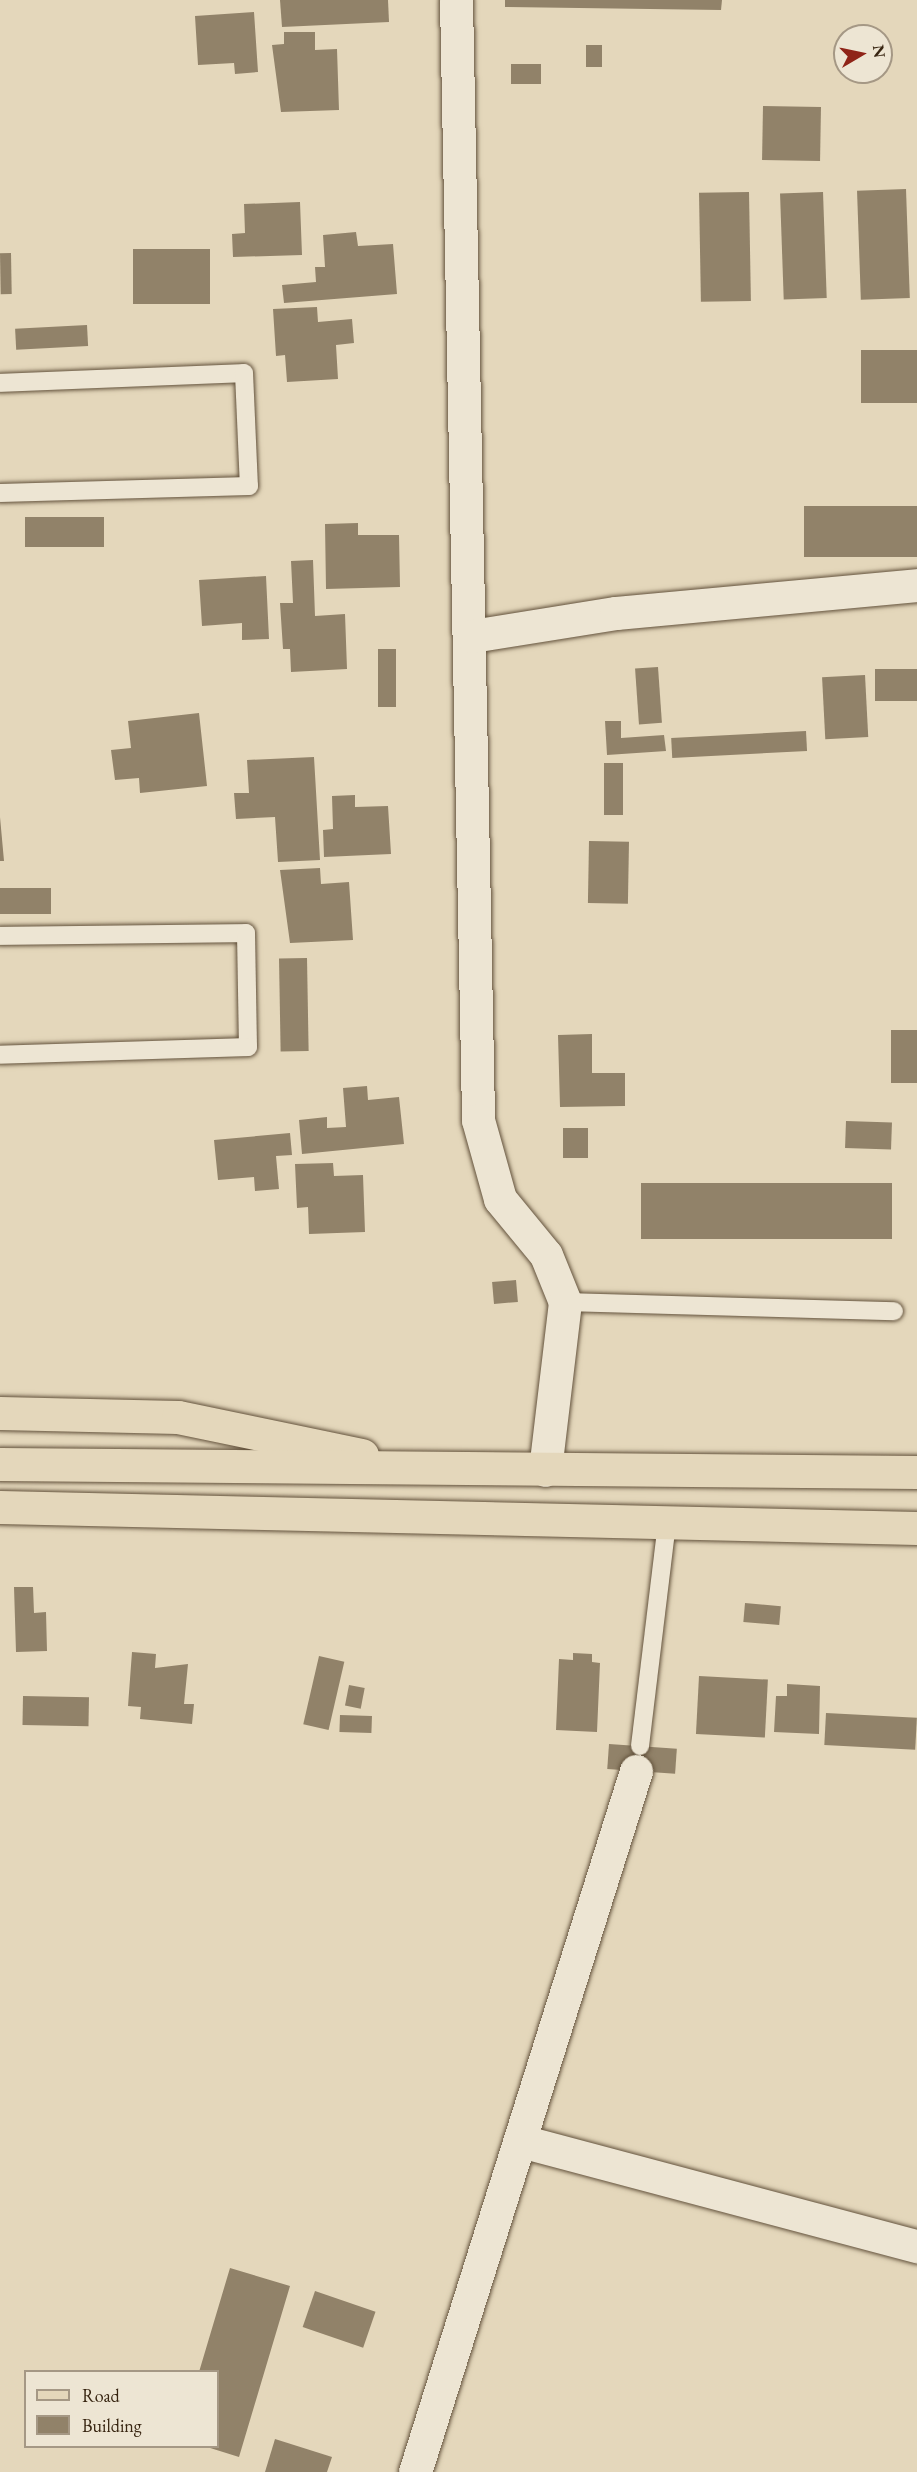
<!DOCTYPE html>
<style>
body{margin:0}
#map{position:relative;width:917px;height:2472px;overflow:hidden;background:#e4d7bb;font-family:"EB Garamond",serif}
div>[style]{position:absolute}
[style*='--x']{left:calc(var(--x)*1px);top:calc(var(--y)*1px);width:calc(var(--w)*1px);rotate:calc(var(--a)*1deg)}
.building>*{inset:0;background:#918269;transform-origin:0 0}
.roads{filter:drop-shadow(0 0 2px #63523c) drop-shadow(0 0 2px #63523c)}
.service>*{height:18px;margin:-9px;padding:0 9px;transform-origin:9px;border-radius:9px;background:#ede5d3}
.minor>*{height:33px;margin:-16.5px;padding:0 16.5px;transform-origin:16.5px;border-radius:16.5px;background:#ede5d3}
.primary>*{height:33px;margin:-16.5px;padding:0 16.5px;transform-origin:16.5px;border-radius:16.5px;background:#e4d7bb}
span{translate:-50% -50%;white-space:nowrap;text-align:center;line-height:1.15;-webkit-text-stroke:5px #ede5d3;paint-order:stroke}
.legend{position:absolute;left:24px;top:2370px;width:195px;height:78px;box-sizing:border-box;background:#ede5d3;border:2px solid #a59885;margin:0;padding:8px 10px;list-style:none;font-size:18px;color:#382511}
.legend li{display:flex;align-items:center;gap:12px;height:30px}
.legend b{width:30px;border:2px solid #a59885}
.north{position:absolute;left:833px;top:24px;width:60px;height:60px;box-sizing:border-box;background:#ede5d3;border:2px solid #a59885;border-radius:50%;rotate:81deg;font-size:16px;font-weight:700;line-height:24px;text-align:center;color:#382511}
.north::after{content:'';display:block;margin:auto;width:21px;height:27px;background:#8f2418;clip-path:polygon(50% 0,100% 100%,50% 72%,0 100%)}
</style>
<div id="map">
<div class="building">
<div style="clip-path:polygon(280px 0,388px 0,389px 22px,282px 27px)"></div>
<div style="clip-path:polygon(505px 0,722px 0,721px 10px,505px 7px)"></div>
<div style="clip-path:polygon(254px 12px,258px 72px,235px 74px,234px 63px,198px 65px,195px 16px)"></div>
<div style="clip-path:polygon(284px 32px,315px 32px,315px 50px,337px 49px,339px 110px,281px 112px,272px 45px,284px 44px)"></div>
<div style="left:586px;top:45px;width:16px;height:22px"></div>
<div style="left:511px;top:64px;width:30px;height:20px"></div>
<div style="left:763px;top:106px;width:58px;height:54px;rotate:1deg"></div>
<div style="left:906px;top:189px;width:109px;height:49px;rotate:88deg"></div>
<div style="left:749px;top:192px;width:109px;height:50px;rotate:89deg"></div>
<div style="left:823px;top:192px;width:106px;height:43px;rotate:88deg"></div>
<div style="clip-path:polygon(300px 202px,302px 255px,233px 257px,232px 234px,245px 233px,244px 204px)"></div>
<div style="clip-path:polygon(356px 232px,358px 246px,393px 244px,397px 294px,284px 303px,282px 285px,316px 282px,315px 267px,325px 267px,323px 235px)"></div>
<div style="left:210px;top:249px;width:55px;height:77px;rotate:90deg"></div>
<div style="left:11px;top:253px;width:41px;height:11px;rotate:89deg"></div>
<div style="clip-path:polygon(317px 307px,318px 322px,352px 319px,354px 343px,336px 345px,338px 379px,287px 382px,285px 355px,276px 356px,273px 309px)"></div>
<div style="left:87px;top:325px;width:21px;height:72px;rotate:87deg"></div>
<div style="left:861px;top:350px;width:56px;height:53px"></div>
<div style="left:917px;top:506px;width:51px;height:113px;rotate:90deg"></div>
<div style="left:104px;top:517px;width:30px;height:79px;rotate:90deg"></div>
<div style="clip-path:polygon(358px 523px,358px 535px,399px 535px,400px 587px,326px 589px,325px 524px)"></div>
<div style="clip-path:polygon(313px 560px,315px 616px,345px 614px,347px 669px,291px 672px,290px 649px,283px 649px,280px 603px,293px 603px,291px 561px)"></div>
<div style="clip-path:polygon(266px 576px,269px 639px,242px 640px,242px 623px,202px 626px,199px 580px)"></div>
<div style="left:378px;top:649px;width:18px;height:58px"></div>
<div style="left:658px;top:667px;width:56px;height:23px;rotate:86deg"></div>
<div style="left:917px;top:669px;width:32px;height:42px;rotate:90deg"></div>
<div style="left:865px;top:675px;width:62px;height:43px;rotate:87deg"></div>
<div style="clip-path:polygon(199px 713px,207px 786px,140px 793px,139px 778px,115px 780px,111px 750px,131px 748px,128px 721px)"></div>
<div style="clip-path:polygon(605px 721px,621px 721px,621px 738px,664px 735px,666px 751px,607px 755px)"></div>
<div style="left:806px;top:731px;width:20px;height:135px;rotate:87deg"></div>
<div style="clip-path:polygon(314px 757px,320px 860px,278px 862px,275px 817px,236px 819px,234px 793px,249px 793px,247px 760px)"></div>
<div style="left:604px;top:763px;width:19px;height:52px"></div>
<div style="clip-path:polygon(355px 795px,355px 807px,388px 806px,391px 854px,324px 857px,323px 830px,333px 829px,332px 796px)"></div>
<div style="clip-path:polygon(0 817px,4px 861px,0 861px)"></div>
<div style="left:589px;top:841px;width:40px;height:62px;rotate:1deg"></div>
<div style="clip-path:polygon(320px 868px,321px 884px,349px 882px,353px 940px,290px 943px,280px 870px)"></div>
<div style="left:0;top:888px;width:51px;height:26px"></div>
<div style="left:307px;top:958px;width:93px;height:28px;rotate:89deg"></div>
<div style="left:917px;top:1030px;width:53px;height:26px;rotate:90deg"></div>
<div style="clip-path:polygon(592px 1034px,592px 1073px,625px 1073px,625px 1106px,560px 1107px,558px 1035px)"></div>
<div style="clip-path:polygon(367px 1086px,368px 1100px,399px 1097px,404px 1144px,302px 1154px,299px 1120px,327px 1117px,327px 1128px,346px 1127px,343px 1088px)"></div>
<div style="left:846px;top:1121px;width:46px;height:27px;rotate:2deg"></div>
<div style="left:588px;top:1128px;width:30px;height:25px;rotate:90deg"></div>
<div style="clip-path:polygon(290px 1133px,292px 1155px,276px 1156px,279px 1189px,255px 1191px,254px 1177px,218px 1180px,214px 1140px)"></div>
<div style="clip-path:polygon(333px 1163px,334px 1176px,363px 1175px,365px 1232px,309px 1234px,308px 1207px,297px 1208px,295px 1164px)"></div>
<div style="left:641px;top:1183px;width:251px;height:56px"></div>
<div style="left:516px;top:1280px;width:22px;height:24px;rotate:85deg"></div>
<div style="clip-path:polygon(14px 1587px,33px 1587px,34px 1613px,46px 1612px,47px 1651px,16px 1652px)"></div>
<div style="left:745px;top:1603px;width:36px;height:19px;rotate:5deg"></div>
<div style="clip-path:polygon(132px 1652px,156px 1654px,155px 1668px,188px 1664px,184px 1704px,194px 1704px,192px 1724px,140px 1719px,141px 1707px,128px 1706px)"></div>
<div style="clip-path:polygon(573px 1653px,592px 1654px,592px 1662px,600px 1663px,597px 1732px,556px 1730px,559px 1659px,573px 1660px)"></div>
<div style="left:319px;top:1656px;width:26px;height:70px;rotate:13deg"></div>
<div style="left:699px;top:1676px;width:69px;height:58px;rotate:3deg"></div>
<div style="clip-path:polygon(787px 1684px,820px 1686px,819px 1734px,774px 1732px,776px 1696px,787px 1696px)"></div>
<div style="left:349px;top:1685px;width:16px;height:21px;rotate:11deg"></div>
<div style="left:23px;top:1696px;width:66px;height:29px;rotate:1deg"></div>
<div style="left:826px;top:1713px;width:91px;height:32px;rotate:3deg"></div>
<div style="left:340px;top:1715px;width:32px;height:17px;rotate:2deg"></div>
<div style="left:609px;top:1744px;width:68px;height:25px;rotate:4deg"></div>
<div style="clip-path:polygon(230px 2268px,290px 2286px,239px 2457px,207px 2447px,218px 2446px,218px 2372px,199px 2372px)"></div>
<div style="left:315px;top:2291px;width:64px;height:38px;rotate:19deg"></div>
<div style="clip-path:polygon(275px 2439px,332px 2457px,327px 2472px,265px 2472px)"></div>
</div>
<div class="roads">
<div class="service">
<div style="--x:0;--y:383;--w:244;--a:-2.3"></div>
<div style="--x:244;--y:373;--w:113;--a:87.5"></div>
<div style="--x:249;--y:486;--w:249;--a:178.4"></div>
<div style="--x:0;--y:936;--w:246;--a:-0.7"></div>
<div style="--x:246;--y:933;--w:114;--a:89"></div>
<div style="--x:248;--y:1047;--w:248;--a:178.2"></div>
<div style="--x:565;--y:1302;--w:329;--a:1.6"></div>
<div style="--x:640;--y:1746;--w:224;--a:-83.1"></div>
</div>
<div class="minor">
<div style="--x:456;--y:0;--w:1120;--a:88.87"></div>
<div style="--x:478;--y:1120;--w:82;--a:74.4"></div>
<div style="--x:500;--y:1199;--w:72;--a:50.6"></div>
<div style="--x:546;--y:1255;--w:51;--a:68"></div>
<div style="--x:565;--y:1302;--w:169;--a:96.8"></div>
<div style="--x:472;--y:636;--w:146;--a:-9.1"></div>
<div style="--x:616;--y:613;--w:302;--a:-5.3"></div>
<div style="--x:521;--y:2141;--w:410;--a:14.9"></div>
<div style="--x:415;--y:2472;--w:735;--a:-72.5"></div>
</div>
<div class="primary">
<div style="--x:0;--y:1413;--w:178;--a:1.3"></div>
<div style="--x:178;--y:1417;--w:188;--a:11.7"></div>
<div style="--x:0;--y:1464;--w:917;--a:0.5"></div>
<div style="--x:0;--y:1507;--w:917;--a:1.31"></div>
</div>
</div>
<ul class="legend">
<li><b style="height:8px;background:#e4d7bb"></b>Road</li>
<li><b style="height:16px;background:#918269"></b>Building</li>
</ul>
<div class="north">N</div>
</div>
